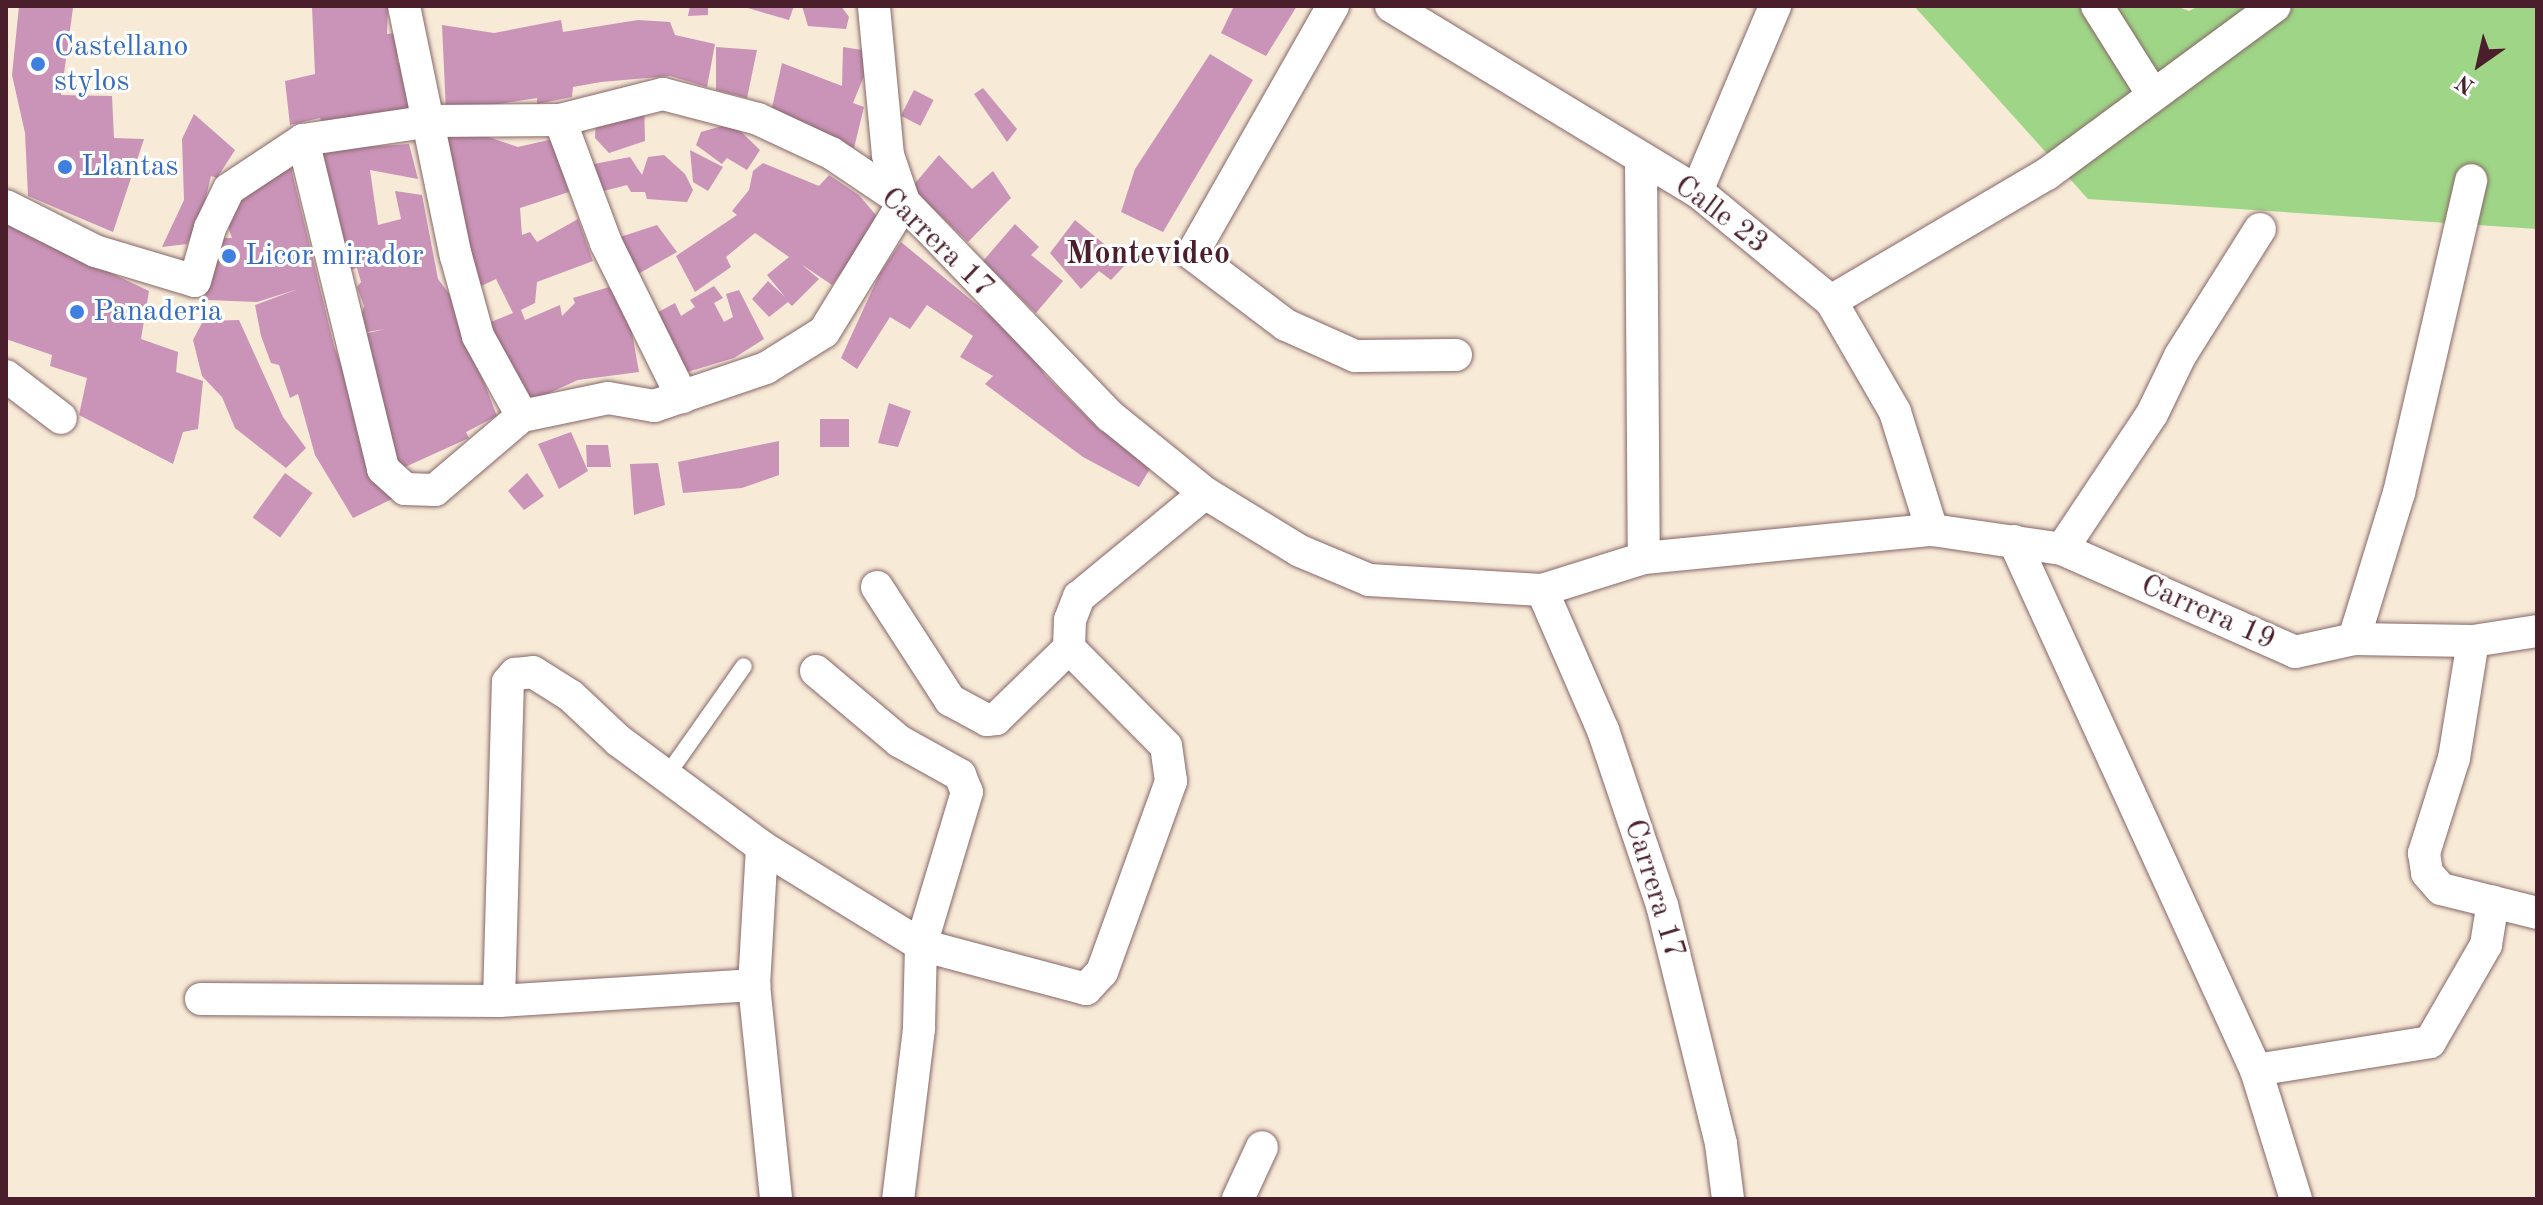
<!DOCTYPE html>
<style>
body{margin:0}
#map{position:relative;width:2543px;height:1205px;overflow:hidden;background:#f7ead7;font-family:"Old Standard TT",serif}
div>[style]{position:absolute}
[style*='--x']{left:calc(var(--x)*1px);top:calc(var(--y)*1px);width:calc(var(--w)*1px);rotate:calc(var(--a)*1deg)}
.green>*{inset:0;background:#9fd587}
.building>*{inset:0;background:#ca94b9;transform-origin:0 0}
.roads{filter:drop-shadow(0 0 2px #876667) drop-shadow(0 0 2px #876667)}
.service>*{height:16px;margin:-8px;padding:0 8px;transform-origin:8px;border-radius:8px;background:#fff}
.minor>*{height:32px;margin:-16px;padding:0 16px;transform-origin:16px;border-radius:16px;background:#fff}
.dots>*{width:22px;height:22px;translate:-50% -50%;box-sizing:border-box;border:4px solid #fff;border-radius:50%}
span{translate:-50% -50%;white-space:nowrap;text-align:center;line-height:1.15;-webkit-text-stroke:6px #fff;paint-order:stroke}
.shop-label{font-size:30px;color:#366cbe}
.left{translate:0 -50%;text-align:left}
.street-label{font-size:30px;color:#4a1f2b}
.neighbourhood-label{font-size:32px;color:#4a1f2b;font-weight:700}
.frame{position:absolute;inset:0;border:8px solid #4a1f2b;pointer-events:none}
.north{position:absolute;left:2439px;top:24px;width:80px;height:80px;-webkit-text-stroke:6px #fff;paint-order:stroke;rotate:214deg;font-size:22px;font-weight:700;line-height:32px;text-align:center;color:#4a1f2b}
.north::after{content:'';display:block;margin:auto;width:28px;height:36px;background:#4a1f2b;clip-path:polygon(50% 0,100% 100%,50% 72%,0 100%)}
</style>
<div id="map">
<div class="green">
<div style="clip-path:polygon(1914px 6px,2176px 6px,2189px 11px,2199px 6px,2537px 6px,2537px 229px,2088px 199px)"></div>
</div>
<div class="building">
<div style="clip-path:polygon(19px 6px,83px 6px,73px 8px,61px 95px,112px 96px,114px 138px,144px 139px,113px 232px,28px 196px,25px 133px,12px 75px)"></div>
<div style="clip-path:polygon(388px 6px,387px 34px,396px 33px,398px 63px,411px 61px,420px 107px,324px 128px,320px 118px,290px 125px,285px 81px,315px 74px,312px 7px)"></div>
<div style="clip-path:polygon(690px 6px,708px 6px,708px 15px,688px 16px)"></div>
<div style="clip-path:polygon(741px 6px,794px 6px,789px 20px)"></div>
<div style="clip-path:polygon(802px 6px,841px 6px,849px 17px,846px 29px,808px 26px)"></div>
<div style="clip-path:polygon(1234px 6px,1297px 6px,1266px 56px,1221px 33px)"></div>
<div style="clip-path:polygon(561px 20px,563px 32px,638px 20px,670px 22px,675px 35px,715px 44px,707px 87px,670px 76px,601px 82px,573px 87px,572px 97px,537px 104px,537px 98px,446px 112px,442px 25px,494px 33px)"></div>
<div style="clip-path:polygon(716px 47px,757px 50px,747px 98px,716px 90px)"></div>
<div style="clip-path:polygon(843px 47px,862px 50px,864px 76px,853px 103px,864px 107px,854px 148px,771px 112px,782px 63px,842px 86px)"></div>
<div style="clip-path:polygon(1210px 54px,1253px 80px,1163px 232px,1121px 212px,1135px 169px)"></div>
<div style="clip-path:polygon(983px 88px,1017px 129px,1007px 142px,974px 94px)"></div>
<div style="left:914px;top:90px;width:22px;height:29px;rotate:27deg"></div>
<div style="clip-path:polygon(644px 101px,645px 141px,609px 153px,595px 138px,596px 118px)"></div>
<div style="clip-path:polygon(194px 114px,235px 150px,217px 178px,211px 176px,203px 210px,187px 244px,162px 247px,184px 200px,182px 139px)"></div>
<div style="clip-path:polygon(732px 123px,760px 150px,747px 170px,727px 158px,722px 164px,696px 145px,701px 132px)"></div>
<div style="clip-path:polygon(447px 133px,482px 135px,518px 147px,553px 139px,569px 192px,520px 208px,522px 235px,530px 232px,537px 242px,578px 219px,593px 261px,537px 282px,535px 303px,521px 310px,525px 320px,560px 305px,562px 316px,575px 303px,573px 298px,609px 287px,629px 316px,639px 372px,578px 380px,529px 402px,486px 324px,513px 313px,496px 279px,477px 288px,456px 243px)"></div>
<div style="clip-path:polygon(409px 144px,418px 179px,370px 170px,378px 225px,401px 219px,395px 191px,422px 195px,438px 279px,451px 296px,497px 416px,466px 432px,469px 438px,394px 472px,360px 335px,385px 329px,356px 334px,364px 306px,357px 287px,361px 282px,357px 268px,344px 271px,320px 150px)"></div>
<div style="clip-path:polygon(690px 150px,723px 167px,708px 191px,693px 182px)"></div>
<div style="clip-path:polygon(664px 155px,685px 174px,693px 190px,687px 202px,647px 199px,645px 192px,631px 192px,627px 185px,592px 194px,579px 167px,630px 157px,642px 175px,648px 157px)"></div>
<div style="clip-path:polygon(939px 155px,972px 189px,993px 171px,1011px 198px,968px 242px,911px 188px)"></div>
<div style="clip-path:polygon(763px 163px,819px 186px,829px 175px,859px 195px,880px 220px,832px 285px,801px 264px,819px 279px,792px 306px,788px 302px,769px 317px,752px 299px,768px 281px,785px 297px,767px 275px,789px 257px,755px 233px,726px 257px,731px 267px,695px 292px,676px 256px,737px 215px,732px 211px,749px 190px,753px 171px)"></div>
<div style="clip-path:polygon(291px 168px,334px 346px,392px 499px,353px 518px,315px 455px,298px 394px,290px 398px,279px 365px,271px 363px,261px 336px,255px 305px,298px 289px,257px 302px,208px 300px,203px 291px,208px 238px,232px 238px,225px 218px,246px 192px)"></div>
<div style="clip-path:polygon(1075px 220px,1127px 263px,1111px 280px,1099px 271px,1081px 289px,1050px 253px)"></div>
<div style="clip-path:polygon(6px 223px,149px 291px,141px 339px,178px 352px,176px 372px,203px 381px,198px 429px,183px 432px,173px 464px,79px 415px,87px 378px,50px 366px,52px 355px,6px 339px)"></div>
<div style="clip-path:polygon(1015px 224px,1039px 247px,1031px 255px,1063px 281px,1036px 313px,983px 261px)"></div>
<div style="clip-path:polygon(657px 225px,677px 252px,631px 278px,611px 240px)"></div>
<div style="clip-path:polygon(901px 242px,1027px 346px,1045px 375px,1100px 430px,1153px 464px,1139px 487px,1083px 457px,985px 384px,993px 376px,960px 357px,973px 336px,927px 305px,910px 329px,890px 317px,857px 369px,841px 358px,880px 273px)"></div>
<div style="clip-path:polygon(714px 286px,723px 298px,714px 303px,724px 322px,733px 317px,726px 294px,739px 290px,764px 339px,734px 358px,684px 373px,649px 317px,675px 303px,681px 316px,695px 307px,690px 300px)"></div>
<div style="clip-path:polygon(239px 320px,283px 417px,306px 448px,286px 468px,235px 428px,222px 397px,202px 376px,193px 340px,203px 321px)"></div>
<div style="clip-path:polygon(889px 403px,911px 411px,898px 447px,878px 443px)"></div>
<div style="left:820px;top:419px;width:29px;height:28px"></div>
<div style="clip-path:polygon(571px 432px,588px 471px,559px 489px,538px 444px)"></div>
<div style="clip-path:polygon(779px 441px,779px 475px,742px 488px,683px 493px,678px 462px)"></div>
<div style="clip-path:polygon(586px 445px,608px 445px,611px 467px,587px 467px)"></div>
<div style="clip-path:polygon(658px 463px,665px 505px,634px 515px,630px 464px)"></div>
<div style="left:285px;top:473px;width:34px;height:55px;rotate:36deg"></div>
<div style="clip-path:polygon(527px 473px,544px 496px,524px 510px,508px 491px)"></div>
</div>
<div class="roads">
<div class="service">
<div style="--x:667;--y:775;--w:133;--a:-54.8"></div>
</div>
<div class="minor">
<div style="--x:404;--y:6;--w:255;--a:78.3"></div>
<div style="--x:456;--y:256;--w:83;--a:74.6"></div>
<div style="--x:478;--y:336;--w:91;--a:61.2"></div>
<div style="--x:1333;--y:6;--w:285;--a:119.6"></div>
<div style="--x:1192;--y:254;--w:118;--a:37.1"></div>
<div style="--x:1286;--y:325;--w:76;--a:24.2"></div>
<div style="--x:1355;--y:356;--w:101;--a:-0.6"></div>
<div style="--x:1391;--y:6;--w:358;--a:31.2"></div>
<div style="--x:1697;--y:191;--w:173;--a:39.4"></div>
<div style="--x:1831;--y:301;--w:128;--a:60"></div>
<div style="--x:1895;--y:412;--w:124;--a:72.6"></div>
<div style="--x:2097;--y:6;--w:105;--a:57.8"></div>
<div style="--x:560;--y:120;--w:131;--a:69.5"></div>
<div style="--x:606;--y:243;--w:172;--a:63.7"></div>
<div style="--x:303;--y:140;--w:339;--a:76.3"></div>
<div style="--x:383;--y:469;--w:30;--a:42"></div>
<div style="--x:405;--y:489;--w:30;--a:2"></div>
<div style="--x:435;--y:490;--w:114;--a:-40.4"></div>
<div style="--x:522;--y:416;--w:88;--a:-11.8"></div>
<div style="--x:608;--y:398;--w:47;--a:9.9"></div>
<div style="--x:654;--y:406;--w:118;--a:-18.7"></div>
<div style="--x:766;--y:368;--w:68;--a:-31.8"></div>
<div style="--x:824;--y:332;--w:153;--a:-58.4"></div>
<div style="--x:904;--y:202;--w:50;--a:-108.8"></div>
<div style="--x:888;--y:155;--w:150;--a:-95.4"></div>
<div style="--x:1641;--y:160;--w:398;--a:89.6"></div>
<div style="--x:1697;--y:191;--w:201;--a:-67.1"></div>
<div style="--x:6;--y:206;--w:100;--a:26.8"></div>
<div style="--x:95;--y:251;--w:104;--a:16.7"></div>
<div style="--x:195;--y:281;--w:55;--a:-74.2"></div>
<div style="--x:210;--y:228;--w:43;--a:-64"></div>
<div style="--x:229;--y:189;--w:89;--a:-33.5"></div>
<div style="--x:303;--y:140;--w:129;--a:-8.4"></div>
<div style="--x:431;--y:121;--w:129;--a:-0.4"></div>
<div style="--x:560;--y:120;--w:106;--a:-14.2"></div>
<div style="--x:663;--y:94;--w:98;--a:14.7"></div>
<div style="--x:758;--y:119;--w:81;--a:25"></div>
<div style="--x:831;--y:153;--w:88;--a:33.9"></div>
<div style="--x:904;--y:202;--w:297;--a:46.1"></div>
<div style="--x:1110;--y:416;--w:122;--a:39"></div>
<div style="--x:1205;--y:493;--w:111;--a:31.4"></div>
<div style="--x:1300;--y:551;--w:75;--a:22.8"></div>
<div style="--x:1369;--y:580;--w:173;--a:3.3"></div>
<div style="--x:1542;--y:590;--w:107;--a:-17.4"></div>
<div style="--x:1644;--y:558;--w:289;--a:-5.6"></div>
<div style="--x:1932;--y:530;--w:131;--a:8.3"></div>
<div style="--x:2062;--y:549;--w:255;--a:23.8"></div>
<div style="--x:2295;--y:652;--w:60;--a:-12.4"></div>
<div style="--x:2354;--y:639;--w:119;--a:1"></div>
<div style="--x:2473;--y:641;--w:65;--a:-8.9"></div>
<div style="--x:1831;--y:301;--w:251;--a:-30.5"></div>
<div style="--x:2047;--y:174;--w:283;--a:-36.4"></div>
<div style="--x:6;--y:376;--w:69;--a:37.4"></div>
<div style="--x:2014;--y:541;--w:582;--a:65.42"></div>
<div style="--x:2256;--y:1070;--w:135;--a:72.8"></div>
<div style="--x:2062;--y:549;--w:162;--a:-56.3"></div>
<div style="--x:2152;--y:414;--w:64;--a:-64.2"></div>
<div style="--x:2180;--y:356;--w:150;--a:-57.8"></div>
<div style="--x:877;--y:587;--w:135;--a:57.1"></div>
<div style="--x:950;--y:700;--w:42;--a:28.4"></div>
<div style="--x:987;--y:720;--w:9;--a:-6"></div>
<div style="--x:996;--y:719;--w:102;--a:-44.2"></div>
<div style="--x:1069;--y:648;--w:28;--a:-88"></div>
<div style="--x:1070;--y:620;--w:25;--a:-69"></div>
<div style="--x:1079;--y:597;--w:163;--a:-39.5"></div>
<div style="--x:1542;--y:590;--w:153;--a:66.5"></div>
<div style="--x:1603;--y:730;--w:185;--a:71.4"></div>
<div style="--x:1662;--y:905;--w:246;--a:76.1"></div>
<div style="--x:1721;--y:1144;--w:55;--a:82.7"></div>
<div style="--x:2354;--y:639;--w:153;--a:-72.9"></div>
<div style="--x:2399;--y:493;--w:321;--a:-77"></div>
<div style="--x:2473;--y:641;--w:119;--a:99.2"></div>
<div style="--x:2454;--y:758;--w:100;--a:107.5"></div>
<div style="--x:2424;--y:853;--w:20;--a:81"></div>
<div style="--x:2427;--y:873;--w:21;--a:49"></div>
<div style="--x:2441;--y:889;--w:99;--a:14"></div>
<div style="--x:816;--y:671;--w:109;--a:40.1"></div>
<div style="--x:899;--y:741;--w:70;--a:29.1"></div>
<div style="--x:960;--y:775;--w:18;--a:68"></div>
<div style="--x:967;--y:792;--w:160;--a:106.7"></div>
<div style="--x:921;--y:945;--w:84;--a:91.4"></div>
<div style="--x:919;--y:1029;--w:171;--a:97"></div>
<div style="--x:762;--y:847;--w:138;--a:93.3"></div>
<div style="--x:754;--y:985;--w:215;--a:84.1"></div>
<div style="--x:201;--y:999;--w:298;--a:0.4"></div>
<div style="--x:499;--y:1001;--w:256;--a:-3.6"></div>
<div style="--x:499;--y:1001;--w:319;--a:-88.4"></div>
<div style="--x:508;--y:682;--w:11;--a:-49"></div>
<div style="--x:515;--y:674;--w:18;--a:-6"></div>
<div style="--x:533;--y:672;--w:45;--a:32.3"></div>
<div style="--x:571;--y:696;--w:66;--a:43.2"></div>
<div style="--x:619;--y:741;--w:178;--a:36.5"></div>
<div style="--x:762;--y:847;--w:187;--a:31.6"></div>
<div style="--x:921;--y:945;--w:171;--a:14.9"></div>
<div style="--x:1086;--y:989;--w:23;--a:-47"></div>
<div style="--x:1102;--y:972;--w:203;--a:-70.1"></div>
<div style="--x:1171;--y:781;--w:35;--a:-98"></div>
<div style="--x:1166;--y:746;--w:138;--a:-134.7"></div>
<div style="--x:2256;--y:1070;--w:176;--a:-9.1"></div>
<div style="--x:2430;--y:1042;--w:112;--a:-60"></div>
<div style="--x:2486;--y:945;--w:44;--a:-80.8"></div>
<div style="--x:1238;--y:1199;--w:57;--a:-65.2"></div>
</div>
</div>
<div class="dots">
<div style="left:38px;top:64px;background:#3f7fe0"></div>
<div style="left:65px;top:167px;background:#3f7fe0"></div>
<div style="left:229px;top:256px;background:#3f7fe0"></div>
<div style="left:77px;top:312px;background:#3f7fe0"></div>
</div>
<div class="shop-label">
<span class="left" style="left:54px;top:64px">Castellano<br>stylos</span>
<span class="left" style="left:81px;top:167px">Llantas</span>
<span class="left" style="left:245px;top:256px">Licor mirador</span>
<span class="left" style="left:93px;top:312px">Panaderia</span>
</div>
<div class="street-label">
<span style="left:1721px;top:215px;rotate:37deg">Calle 23</span>
<span style="left:937px;top:243px;rotate:44deg">Carrera 17</span>
<span style="left:2208px;top:613px;rotate:24deg">Carrera 19</span>
<span style="left:1654px;top:889px;rotate:73deg">Carrera 17</span>
</div>
<div class="neighbourhood-label">
<span style="left:1148px;top:255px">Montevideo</span>
</div>
<div class="frame"></div>
<div class="north">N</div>
</div>
